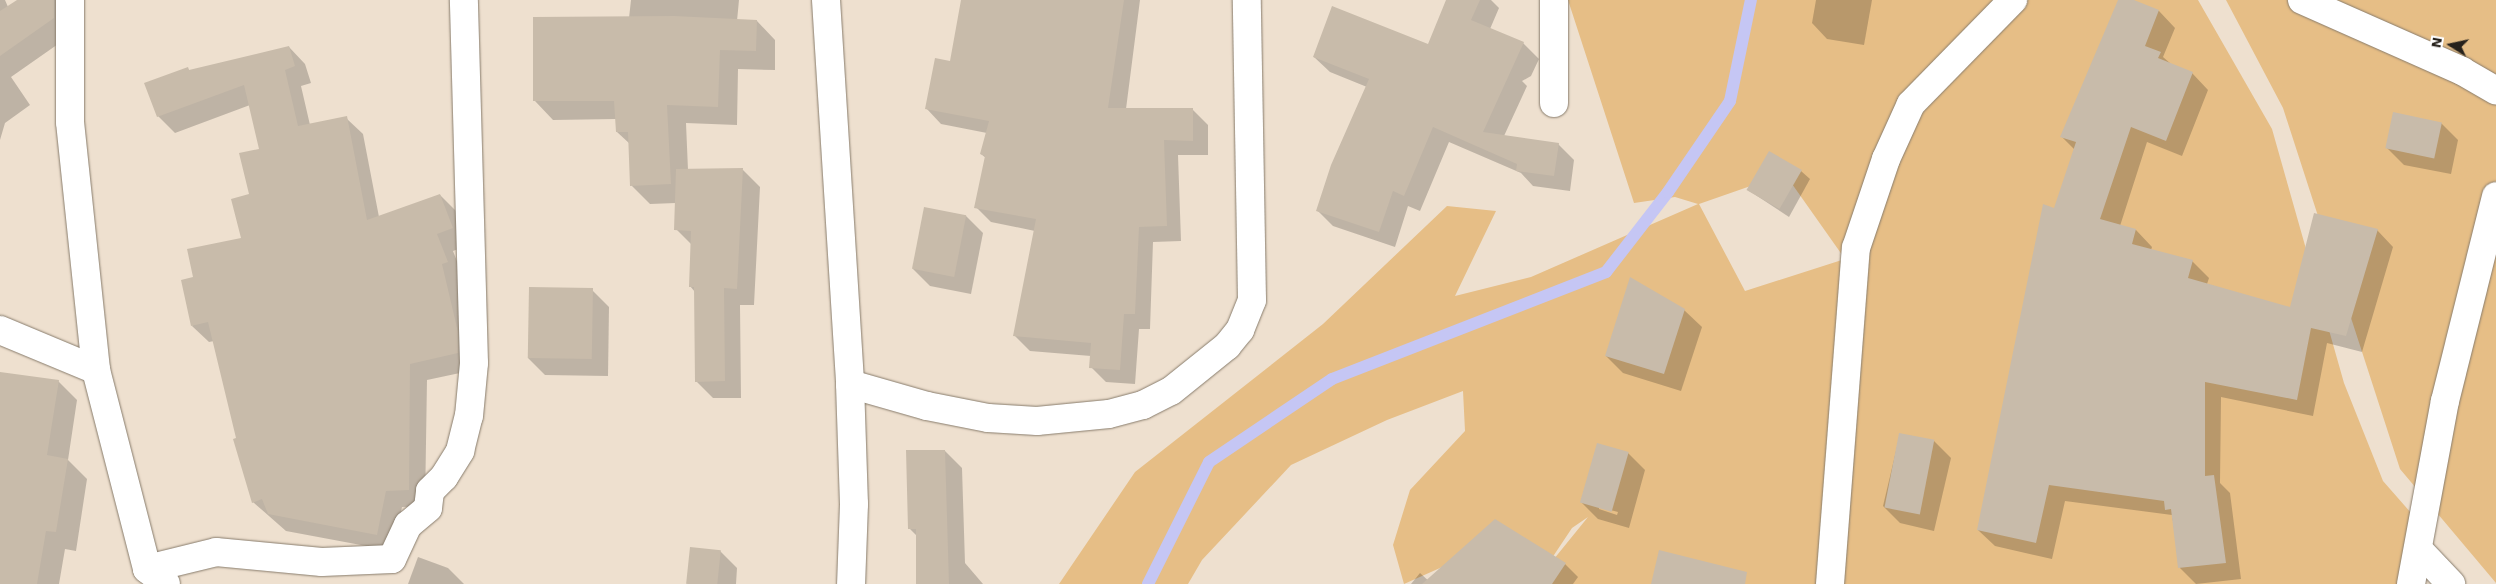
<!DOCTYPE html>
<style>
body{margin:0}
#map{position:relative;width:2496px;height:584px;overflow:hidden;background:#eee0cf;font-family:"Work Sans",sans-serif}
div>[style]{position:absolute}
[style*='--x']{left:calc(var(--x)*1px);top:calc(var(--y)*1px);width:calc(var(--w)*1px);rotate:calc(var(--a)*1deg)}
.green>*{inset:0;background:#e6be86}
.shadow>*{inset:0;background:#0003}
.stream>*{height:12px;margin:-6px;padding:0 6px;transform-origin:6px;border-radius:6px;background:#c5c6f4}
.building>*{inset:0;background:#c8bbaa;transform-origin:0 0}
.roads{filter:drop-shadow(0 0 1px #887c6c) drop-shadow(0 0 1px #887c6c)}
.street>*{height:28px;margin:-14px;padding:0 14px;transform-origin:14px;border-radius:14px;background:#fff}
span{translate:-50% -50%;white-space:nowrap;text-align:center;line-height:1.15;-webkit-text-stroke:4px #fff;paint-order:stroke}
.north{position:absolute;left:2426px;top:20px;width:50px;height:50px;-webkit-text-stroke:4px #fff;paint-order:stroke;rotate:280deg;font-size:14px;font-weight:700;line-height:20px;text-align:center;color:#26211b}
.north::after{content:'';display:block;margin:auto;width:18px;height:22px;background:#26211b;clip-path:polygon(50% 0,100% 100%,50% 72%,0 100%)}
</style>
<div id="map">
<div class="green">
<div style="clip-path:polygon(evenodd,1568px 0,2198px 0,2272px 129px,2344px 383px,2383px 481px,2419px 522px,2415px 584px,1534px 584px,1467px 556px,1404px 584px,1393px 545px,1410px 490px,1465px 431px,1463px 391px,1387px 420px,1291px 465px,1202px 560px,1188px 584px,1059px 584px,1135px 472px,1323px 324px,1447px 206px,1496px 211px,1455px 296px,1531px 277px,1698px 204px,1675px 197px,1634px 203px,1568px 0,1785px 174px,1845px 259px,1745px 291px,1699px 204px,1785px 174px,1568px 0,1588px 517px,1545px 570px,1544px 570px,1572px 528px,1588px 517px)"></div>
<div style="clip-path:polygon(2226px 0,2496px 0,2496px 583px,2400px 469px,2283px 108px)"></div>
</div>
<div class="shadow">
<div style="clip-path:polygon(0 0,5px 0,8px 7px,19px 0,62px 0,71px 35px,11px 77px,30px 105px,5px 123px,0 140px)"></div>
<div style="clip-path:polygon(631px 0,739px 0,737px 21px,757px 21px,775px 40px,775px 70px,738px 69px,737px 125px,686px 123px,688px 170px,743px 170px,760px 187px,754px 305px,740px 305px,741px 398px,713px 398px,696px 381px,695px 292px,690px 286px,692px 245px,676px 229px,676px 203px,650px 204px,632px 186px,630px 144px,617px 132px,616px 119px,553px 120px,535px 101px,629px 18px)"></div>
<div style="clip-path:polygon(962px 0,1140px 0,1126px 109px,1192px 109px,1208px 125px,1208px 155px,1178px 155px,1181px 241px,1153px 242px,1150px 329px,1139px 329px,1135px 384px,1106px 382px,1091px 367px,1091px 356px,1030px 351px,1015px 336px,1035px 231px,991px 222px,976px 207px,986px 158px,981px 154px,987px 133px,941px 124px,926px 108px,951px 62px)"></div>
<div style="clip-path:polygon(1448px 0,1491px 0,1499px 8px,1490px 29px,1523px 43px,1539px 59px,1531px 76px,1522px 81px,1527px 86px,1504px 136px,1558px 144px,1574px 160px,1570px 191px,1533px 186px,1521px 173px,1449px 142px,1420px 211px,1408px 206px,1395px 247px,1333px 226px,1318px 211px,1367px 87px,1330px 72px,1314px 57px,1429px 46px)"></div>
<div style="clip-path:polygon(1816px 0,1872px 0,1864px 45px,1827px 39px,1812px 23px)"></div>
<div style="clip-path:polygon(2120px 0,2131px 0,2159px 11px,2175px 28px,2163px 57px,2171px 64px,2192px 73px,2208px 90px,2182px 156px,2147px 142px,2120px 226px,2136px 230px,2152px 247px,2151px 250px,2192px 261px,2209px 278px,2207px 284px,2291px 309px,2377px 230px,2393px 247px,2362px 352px,2327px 343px,2313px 416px,2221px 397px,2220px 483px,2230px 493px,2241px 579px,2196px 584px,2180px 568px,2172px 515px,2065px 501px,2052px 559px,1995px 546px,1978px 530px,2055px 209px,2075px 150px,2062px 137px)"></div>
<div style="clip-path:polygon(289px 47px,305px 64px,311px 83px,301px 86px,310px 125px,346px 118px,363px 134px,379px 217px,440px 195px,457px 212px,469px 245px,453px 251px,464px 279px,458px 281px,474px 350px,474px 370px,427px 380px,425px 506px,402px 507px,393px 551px,286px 531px,253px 502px,214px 341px,209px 342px,192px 326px,242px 238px,261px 150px,250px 105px,175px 133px,158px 116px,187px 68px,190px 71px)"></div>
<div style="clip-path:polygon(2441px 123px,2458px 140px,2451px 174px,2404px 165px,2387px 148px)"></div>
<div style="clip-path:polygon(1801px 171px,1810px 179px,1789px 217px,1748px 190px)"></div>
<div style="clip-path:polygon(925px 208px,966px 216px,983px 233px,971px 294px,930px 286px,913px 269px)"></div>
<div style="clip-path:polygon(592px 290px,609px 307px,608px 376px,545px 375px,528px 358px)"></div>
<div style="clip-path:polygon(1684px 310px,1702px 327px,1681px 391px,1623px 373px,1606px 356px)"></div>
<div style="clip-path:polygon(0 373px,58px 381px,77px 400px,68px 460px,87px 479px,76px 551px,65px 549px,59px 584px,0 584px)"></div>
<div style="clip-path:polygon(1900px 434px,1934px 441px,1951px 458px,1934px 531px,1900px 523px,1883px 506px)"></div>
<div style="clip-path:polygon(945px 451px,962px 468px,965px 563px,983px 584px,917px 584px,917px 536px,910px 529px)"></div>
<div style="clip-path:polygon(evenodd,1628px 453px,1645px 470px,1629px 528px,1598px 519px,1581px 502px,1628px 453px,1599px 507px,1618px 512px,1617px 515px,1599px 509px,1599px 507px)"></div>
<div style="clip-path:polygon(720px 551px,737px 568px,736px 584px,689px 584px)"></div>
<div style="clip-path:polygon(418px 557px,448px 568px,464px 584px,408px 584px)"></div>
<div style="clip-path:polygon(1565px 564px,1578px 577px,1573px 584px,1491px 584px)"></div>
<div style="clip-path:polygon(1420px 573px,1432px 584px,1411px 584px)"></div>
</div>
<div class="stream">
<div style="--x:1148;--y:584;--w:136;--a:-63.4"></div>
<div style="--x:1209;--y:462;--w:148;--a:-34"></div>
<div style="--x:1332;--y:379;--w:294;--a:-21.3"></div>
<div style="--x:1606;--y:272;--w:101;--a:-52.2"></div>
<div style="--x:1668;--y:192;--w:110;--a:-55.7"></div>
<div style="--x:1730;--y:101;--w:103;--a:-78.3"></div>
</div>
<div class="building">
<div style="clip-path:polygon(17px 0,54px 0,54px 18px,0 56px,0 11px)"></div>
<div style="clip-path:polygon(961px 0,1124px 0,1108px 108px,1193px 108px,1193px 141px,1164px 140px,1167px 226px,1139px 227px,1135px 314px,1124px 314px,1120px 370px,1089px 368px,1091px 343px,1013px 336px,1036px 219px,974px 208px,985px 156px,980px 154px,989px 121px,925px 109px,935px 58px,950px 61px)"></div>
<div style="clip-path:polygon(1446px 0,1480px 0,1471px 20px,1524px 42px,1483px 132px,1559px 143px,1554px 176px,1516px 171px,1517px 164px,1433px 127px,1404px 196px,1393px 191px,1379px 232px,1316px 211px,1331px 165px,1369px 79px,1313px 57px,1332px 6px,1428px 44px)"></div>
<div style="clip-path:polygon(2118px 0,2134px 0,2159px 10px,2145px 46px,2161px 52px,2158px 58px,2193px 72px,2166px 141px,2131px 127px,2100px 219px,2136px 229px,2132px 244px,2193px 260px,2188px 278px,2290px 307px,2314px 213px,2378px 229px,2346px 336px,2311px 328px,2297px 400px,2205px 382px,2205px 476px,2214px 475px,2226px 563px,2178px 568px,2171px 509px,2165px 510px,2164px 501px,2049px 485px,2036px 543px,1977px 530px,2043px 204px,2054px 208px,2076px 142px,2060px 137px)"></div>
<div style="clip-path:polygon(674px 16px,757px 20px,756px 51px,720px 50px,718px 107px,667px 105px,671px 184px,630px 186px,628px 132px,616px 132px,614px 101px,533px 101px,533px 17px)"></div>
<div style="clip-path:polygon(289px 46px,295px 66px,285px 70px,298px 126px,347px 116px,367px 220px,440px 194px,453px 228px,437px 234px,448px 262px,442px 264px,458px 332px,458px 353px,410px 364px,409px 490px,386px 491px,377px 535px,268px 514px,262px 499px,252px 503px,233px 439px,236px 438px,208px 322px,191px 326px,181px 280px,193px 277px,187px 249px,241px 238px,231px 199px,249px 194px,239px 153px,259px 149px,244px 85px,157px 117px,144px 83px,188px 67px,189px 70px)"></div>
<div style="left:2393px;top:112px;width:50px;height:37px;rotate:12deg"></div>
<div style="left:1769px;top:151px;width:38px;height:45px;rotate:30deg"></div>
<div style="clip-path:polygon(743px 168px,737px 289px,724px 288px,725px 381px,695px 382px,694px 287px,689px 287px,691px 231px,674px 230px,676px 169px)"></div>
<div style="left:924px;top:207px;width:43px;height:63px;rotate:11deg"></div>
<div style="clip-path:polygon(1630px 277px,1685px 309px,1664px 374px,1605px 356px)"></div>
<div style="left:529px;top:287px;width:64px;height:71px;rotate:1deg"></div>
<div style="clip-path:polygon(0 372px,59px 380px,47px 455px,68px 459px,56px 532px,46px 531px,37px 584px,0 584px)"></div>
<div style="left:1899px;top:433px;width:36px;height:76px;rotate:11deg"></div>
<div style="left:1597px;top:443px;width:33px;height:62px;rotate:16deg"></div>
<div style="clip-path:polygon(906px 450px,945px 450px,949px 584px,916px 584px,916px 529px,908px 529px)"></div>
<div style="clip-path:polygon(1495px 519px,1566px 563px,1552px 584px,1422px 584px)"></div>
<div style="left:690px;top:547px;width:31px;height:37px;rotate:6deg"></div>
<div style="clip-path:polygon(1659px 550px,1747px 572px,1745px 584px,1651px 584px)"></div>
</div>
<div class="roads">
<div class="street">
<div style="--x:70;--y:0;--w:122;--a:90"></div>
<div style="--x:70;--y:122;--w:249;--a:84"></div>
<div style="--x:826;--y:0;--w:385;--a:86.4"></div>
<div style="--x:850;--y:384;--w:120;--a:88.1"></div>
<div style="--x:854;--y:504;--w:80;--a:92.1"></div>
<div style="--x:2302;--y:0;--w:175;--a:23.9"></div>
<div style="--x:2462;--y:71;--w:39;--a:30"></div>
<div style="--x:1554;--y:103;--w:103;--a:-90"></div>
<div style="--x:0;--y:330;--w:104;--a:22.6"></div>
<div style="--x:96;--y:370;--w:205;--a:75.6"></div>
<div style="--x:147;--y:569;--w:24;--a:38"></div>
<div style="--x:850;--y:384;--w:80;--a:15.9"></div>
<div style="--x:927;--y:406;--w:62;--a:11.1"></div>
<div style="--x:988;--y:418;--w:49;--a:3.5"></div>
<div style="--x:1037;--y:421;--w:72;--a:-5.6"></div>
<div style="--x:1109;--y:414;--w:35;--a:-15"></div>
<div style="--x:1143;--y:405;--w:31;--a:-27"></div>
<div style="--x:1171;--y:391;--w:72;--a:-38.8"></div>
<div style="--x:1227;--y:346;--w:21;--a:-51"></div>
<div style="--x:1240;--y:330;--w:32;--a:-68"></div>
<div style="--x:1252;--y:300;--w:300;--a:-91"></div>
<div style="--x:2419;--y:550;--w:47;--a:46.7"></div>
<div style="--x:147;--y:569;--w:71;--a:-13.8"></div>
<div style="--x:216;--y:552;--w:106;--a:5.4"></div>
<div style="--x:322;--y:562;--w:70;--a:-2.5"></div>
<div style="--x:392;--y:559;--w:38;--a:-65"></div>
<div style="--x:408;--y:525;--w:26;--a:-40"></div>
<div style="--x:428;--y:508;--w:17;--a:-83"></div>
<div style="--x:430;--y:491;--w:20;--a:-45"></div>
<div style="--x:444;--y:477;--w:31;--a:-58"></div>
<div style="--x:460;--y:451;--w:36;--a:-76"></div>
<div style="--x:469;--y:416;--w:53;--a:-84.6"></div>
<div style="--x:474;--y:363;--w:363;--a:-91.6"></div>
<div style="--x:1830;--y:584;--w:337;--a:-85.6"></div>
<div style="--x:1856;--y:248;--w:94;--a:-71.4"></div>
<div style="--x:1886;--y:159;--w:60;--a:-65.6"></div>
<div style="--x:1911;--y:104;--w:146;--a:-45.6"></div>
<div style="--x:2411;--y:584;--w:186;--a:-79.5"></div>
<div style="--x:2445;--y:401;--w:211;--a:-76"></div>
</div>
</div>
<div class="north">N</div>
</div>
